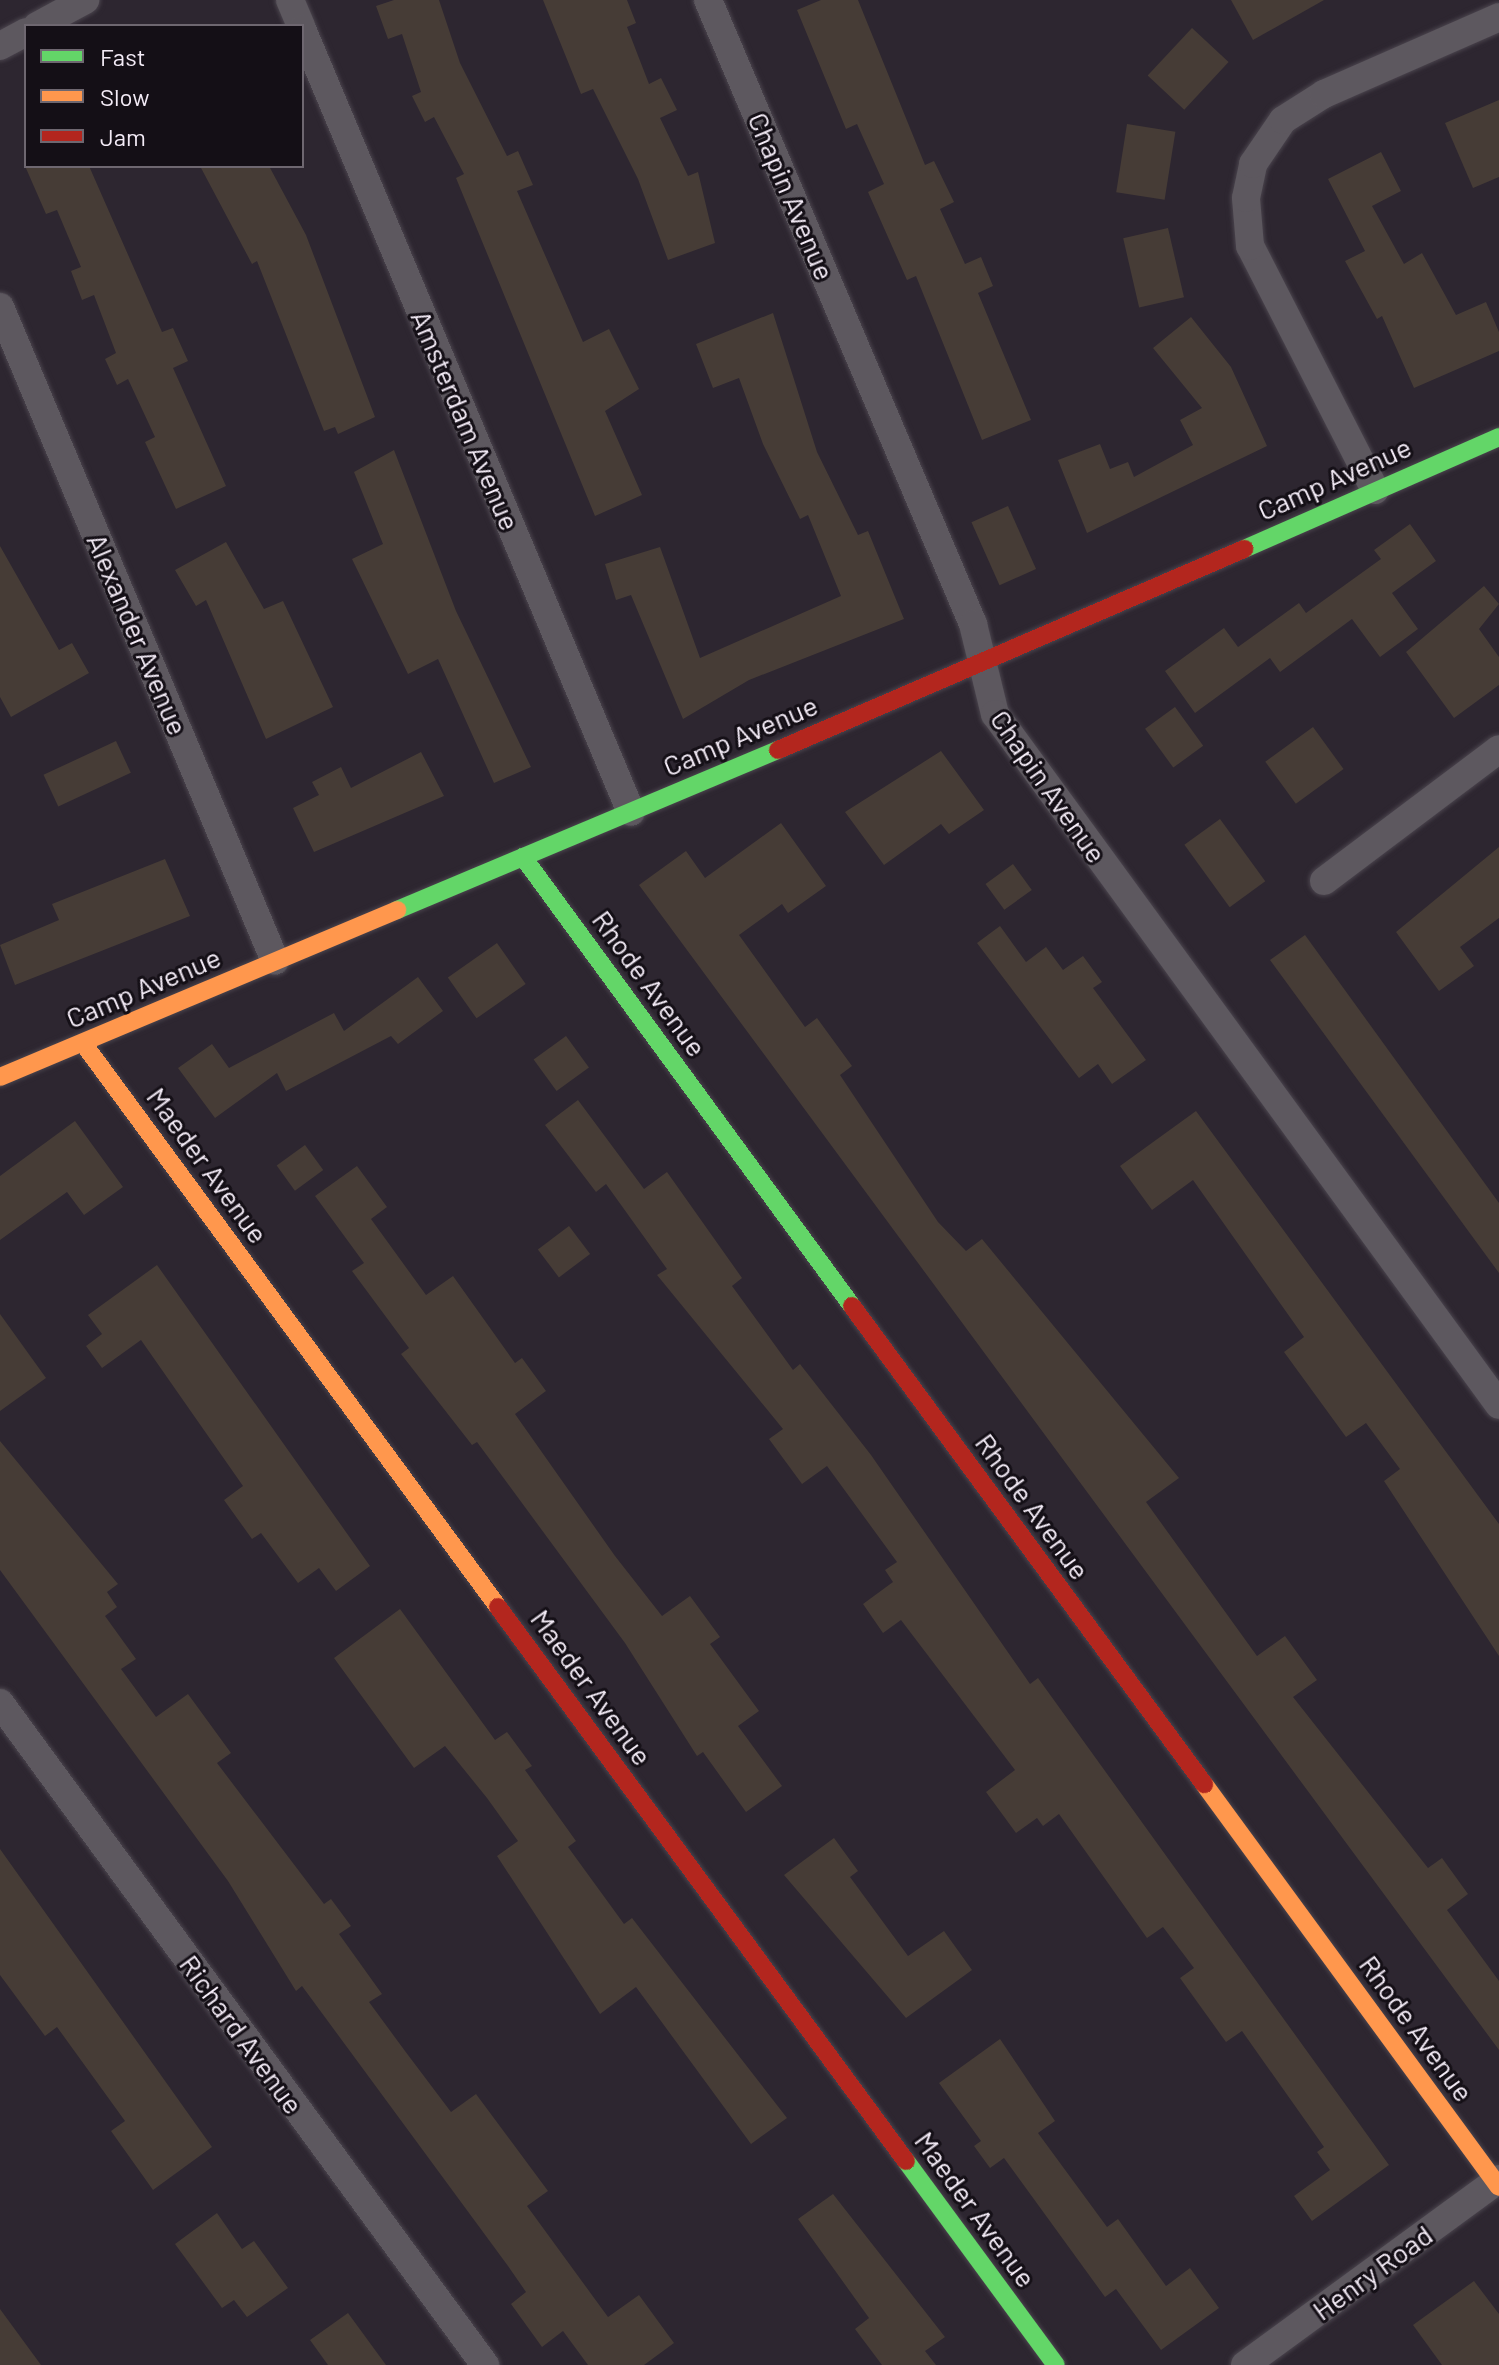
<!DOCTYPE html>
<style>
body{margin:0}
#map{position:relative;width:1499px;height:2365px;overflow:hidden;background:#2d2630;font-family:Barlow,sans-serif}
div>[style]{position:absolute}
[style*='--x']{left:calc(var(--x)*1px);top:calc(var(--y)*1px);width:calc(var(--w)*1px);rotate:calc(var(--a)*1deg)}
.building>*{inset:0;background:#463c36;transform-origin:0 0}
.roads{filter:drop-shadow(0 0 2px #4a444d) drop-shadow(0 0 2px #4a444d)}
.street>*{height:28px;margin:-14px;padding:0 14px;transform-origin:14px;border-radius:14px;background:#5d585f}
.fast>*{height:18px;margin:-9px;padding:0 9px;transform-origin:9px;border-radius:9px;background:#63d668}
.slow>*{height:18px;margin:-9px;padding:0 9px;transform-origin:9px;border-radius:9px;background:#ff974d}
.jam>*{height:18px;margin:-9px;padding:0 9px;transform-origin:9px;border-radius:9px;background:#b3261e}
span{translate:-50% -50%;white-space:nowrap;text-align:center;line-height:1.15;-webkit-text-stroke:6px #140f16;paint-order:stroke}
.street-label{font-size:28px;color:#f4ecf7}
.legend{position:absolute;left:24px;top:24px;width:280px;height:144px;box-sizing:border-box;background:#140f16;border:2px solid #6e6770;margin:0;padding:10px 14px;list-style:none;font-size:24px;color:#f4ecf7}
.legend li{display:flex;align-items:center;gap:16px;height:40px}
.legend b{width:40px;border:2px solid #6e6770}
</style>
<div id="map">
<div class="building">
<div style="clip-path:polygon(394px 0,439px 0,460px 63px,507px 156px,518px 151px,533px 185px,517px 191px,583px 342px,609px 329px,639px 389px,605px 411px,642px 495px,595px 516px,456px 178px,464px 174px,434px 117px,425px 122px,412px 96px,421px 92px,402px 34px,388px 39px,376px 6px)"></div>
<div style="clip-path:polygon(543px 0,627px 0,636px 23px,627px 27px,649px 84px,661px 78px,677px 110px,660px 118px,688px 176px,698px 172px,715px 243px,668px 260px,638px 179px,593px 89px,581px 94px)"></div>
<div style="clip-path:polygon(821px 0,858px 0,925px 165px,934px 161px,954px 202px,940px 209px,965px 264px,981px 257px,993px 286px,978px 293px,1031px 420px,982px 440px,916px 276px,907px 280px,868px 192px,884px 184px,857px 124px,846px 129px,797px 10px)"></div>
<div style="clip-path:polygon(1231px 0,1324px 0,1253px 40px)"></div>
<div style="left:1192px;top:28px;width:50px;height:65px;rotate:43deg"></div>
<div style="clip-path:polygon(1499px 100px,1499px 177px,1473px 188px,1445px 123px)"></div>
<div style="left:1127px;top:124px;width:49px;height:69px;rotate:9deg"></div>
<div style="clip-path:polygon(1381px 152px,1401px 191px,1372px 206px,1404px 264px,1422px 253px,1456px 315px,1486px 302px,1499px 332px,1499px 351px,1414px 388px,1382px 316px,1377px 319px,1345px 261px,1365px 251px,1328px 179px)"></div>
<div style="clip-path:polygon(25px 166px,89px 166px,162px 332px,173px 328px,188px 361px,173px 368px,226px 486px,176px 509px,145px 442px,155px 437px,128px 379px,117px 385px,105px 359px,116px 353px,94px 295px,82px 300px,71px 271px,81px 267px,57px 210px,46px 214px)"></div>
<div style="clip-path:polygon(200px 166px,269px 166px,306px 235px,375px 417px,338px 434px,335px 427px,324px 431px,257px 261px,252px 264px)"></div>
<div style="left:1168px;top:228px;width:71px;height:46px;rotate:77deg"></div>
<div style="clip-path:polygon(773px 313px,817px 452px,858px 535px,868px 531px,904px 619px,749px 680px,683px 719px,631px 595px,616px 600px,605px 564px,660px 547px,700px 658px,841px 596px,808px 515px,800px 519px,763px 444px,739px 378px,713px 388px,696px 344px)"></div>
<div style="clip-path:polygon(1191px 317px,1231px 367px,1267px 446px,1087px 533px,1058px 460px,1100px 444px,1110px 469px,1128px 462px,1134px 477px,1193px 445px,1180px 420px,1202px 408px,1153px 348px)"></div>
<div style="clip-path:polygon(394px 450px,456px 611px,531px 767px,494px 783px,438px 659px,408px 674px,352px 559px,383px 544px,354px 472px)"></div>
<div style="left:1008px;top:506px;width:69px;height:40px;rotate:66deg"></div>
<div style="clip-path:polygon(1410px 524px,1436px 561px,1392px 593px,1418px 629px,1380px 657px,1352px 619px,1280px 672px,1270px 658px,1195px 713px,1165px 671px,1224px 628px,1238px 647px,1299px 603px,1306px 613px,1381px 559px,1374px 550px)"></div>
<div style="clip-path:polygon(226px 542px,264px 609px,283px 601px,333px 707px,266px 739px,206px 600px,196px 606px,175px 570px)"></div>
<div style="clip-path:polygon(0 546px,59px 650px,72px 643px,89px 673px,11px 717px,0 697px)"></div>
<div style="clip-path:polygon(1484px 586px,1499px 604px,1479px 629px,1499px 657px,1499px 685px,1454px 718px,1406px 652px)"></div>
<div style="left:1175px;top:707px;width:48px;height:37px;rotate:54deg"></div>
<div style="left:1313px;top:727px;width:52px;height:59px;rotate:54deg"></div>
<div style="left:116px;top:741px;width:35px;height:80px;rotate:65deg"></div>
<div style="clip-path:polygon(941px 751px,984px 810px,949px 834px,941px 824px,884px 865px,845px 812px)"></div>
<div style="clip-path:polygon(421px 752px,444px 796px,314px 852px,293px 808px,319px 795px,312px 782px,341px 767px,351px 788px)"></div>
<div style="left:1220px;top:819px;width:77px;height:44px;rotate:54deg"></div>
<div style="clip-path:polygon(781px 823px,826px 886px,788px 913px,782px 904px,739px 935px,805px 1027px,817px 1018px,852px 1066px,840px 1075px,938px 1222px,966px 1251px,982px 1239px,1179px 1478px,1146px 1502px,1257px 1656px,1285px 1636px,1317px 1680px,1293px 1697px,1428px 1868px,1442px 1858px,1468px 1894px,1447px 1910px,1499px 1981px,1499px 2050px,639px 885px,686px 851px,705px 878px)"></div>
<div style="clip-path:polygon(1499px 847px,1499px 918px,1460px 947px,1474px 966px,1439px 991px,1396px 932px)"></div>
<div style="clip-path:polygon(165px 859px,190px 916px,15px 985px,0 945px,59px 920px,52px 904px)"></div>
<div style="left:1013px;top:864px;width:32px;height:34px;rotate:54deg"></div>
<div style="clip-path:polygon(1000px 926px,1026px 962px,1046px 947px,1063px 970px,1083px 956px,1102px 982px,1093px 988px,1146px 1060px,1112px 1084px,1098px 1064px,1079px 1078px,977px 943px)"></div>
<div style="clip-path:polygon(1305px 935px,1499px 1203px,1499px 1273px,1270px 960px)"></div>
<div style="left:497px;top:943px;width:50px;height:60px;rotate:55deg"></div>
<div style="clip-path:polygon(418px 977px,443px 1011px,398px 1044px,391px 1036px,286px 1091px,277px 1073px,215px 1118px,178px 1068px,212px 1044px,229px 1068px,334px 1013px,344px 1031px)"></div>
<div style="left:566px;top:1036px;width:39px;height:40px;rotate:54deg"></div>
<div style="clip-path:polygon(578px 1100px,644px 1189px,667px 1172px,742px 1278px,732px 1286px,793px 1370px,800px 1364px,871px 1455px,1030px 1684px,1038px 1678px,1389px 2165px,1312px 2221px,1294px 2196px,1330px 2170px,1317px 2152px,1324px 2147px,1242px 2031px,1226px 2042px,1180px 1978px,1194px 1968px,1163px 1927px,1147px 1938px,1059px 1814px,1043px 1826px,1037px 1818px,1016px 1833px,986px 1792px,1015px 1770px,901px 1620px,883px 1633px,863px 1604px,893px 1582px,885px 1570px,897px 1562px,827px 1466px,802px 1484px,769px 1439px,783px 1429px,657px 1275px,667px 1269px,606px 1184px,596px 1192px,545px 1125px)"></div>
<div style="clip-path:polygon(1196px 1111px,1499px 1524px,1499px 1656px,1384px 1481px,1400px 1469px,1366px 1423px,1346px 1437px,1284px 1352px,1304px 1337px,1193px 1180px,1152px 1210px,1120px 1166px)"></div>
<div style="clip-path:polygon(75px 1121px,123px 1187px,84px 1215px,67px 1192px,0 1240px,0 1176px)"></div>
<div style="left:305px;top:1145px;width:31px;height:35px;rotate:54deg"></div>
<div style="clip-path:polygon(357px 1166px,387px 1207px,371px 1219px,426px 1295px,453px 1276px,515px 1363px,522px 1358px,546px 1391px,515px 1414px,615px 1556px,662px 1616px,690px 1596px,720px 1637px,710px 1644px,759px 1711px,738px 1726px,782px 1786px,746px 1812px,703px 1752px,697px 1756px,625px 1643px,477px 1442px,472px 1445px,401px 1354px,409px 1348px,352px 1271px,364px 1263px,315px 1196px)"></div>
<div style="left:569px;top:1226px;width:35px;height:39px;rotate:53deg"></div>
<div style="clip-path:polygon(157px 1265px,370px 1566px,336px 1591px,319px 1568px,298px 1583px,261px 1533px,252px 1539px,224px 1500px,243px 1486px,141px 1340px,102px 1368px,86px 1346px,102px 1334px,88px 1315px)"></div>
<div style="clip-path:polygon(0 1314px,46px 1378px,0 1411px)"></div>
<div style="clip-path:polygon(0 1441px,118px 1584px,107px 1592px,117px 1607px,105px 1616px,136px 1659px,121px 1669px,156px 1717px,188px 1694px,231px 1753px,217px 1763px,324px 1904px,331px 1899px,351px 1926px,339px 1934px,382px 1994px,369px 2002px,405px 2051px,451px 2112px,476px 2094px,548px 2191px,527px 2206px,608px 2317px,639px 2295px,674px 2343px,644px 2365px,588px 2365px,563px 2331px,542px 2347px,511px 2304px,526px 2292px,508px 2266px,302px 1986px,296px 1991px,228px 1881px,0 1570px)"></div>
<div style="clip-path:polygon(400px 1609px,495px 1740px,507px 1732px,532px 1766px,525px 1770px,576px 1841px,568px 1847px,624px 1924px,632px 1918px,787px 2118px,751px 2144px,636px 1987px,600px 2014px,497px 1856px,518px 1841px,487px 1798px,445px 1746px,414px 1768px,334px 1658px)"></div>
<div style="clip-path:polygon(834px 1838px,858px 1871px,850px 1877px,908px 1956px,944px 1931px,972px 1970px,906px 2018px,784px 1875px)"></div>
<div style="clip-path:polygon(0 1849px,212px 2147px,153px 2190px,111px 2131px,125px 2121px,57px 2027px,45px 2036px,0 1975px)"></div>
<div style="clip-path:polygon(1000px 2039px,1055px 2121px,1038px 2133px,1107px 2227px,1118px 2219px,1166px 2286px,1190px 2268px,1219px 2308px,1161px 2350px,1116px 2289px,1105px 2297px,1004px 2158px,990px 2168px,974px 2146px,981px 2141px,939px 2083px)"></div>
<div style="clip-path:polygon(833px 2194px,945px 2337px,925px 2351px,936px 2365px,882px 2365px,855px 2329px,869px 2318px,798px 2219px)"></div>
<div style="clip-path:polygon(217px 2213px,242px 2249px,254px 2241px,288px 2288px,247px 2317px,234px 2300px,222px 2308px,175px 2244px)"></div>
<div style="clip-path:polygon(1474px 2281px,1499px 2314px,1499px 2365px,1442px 2365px,1413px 2325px)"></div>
<div style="clip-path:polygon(0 2309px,41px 2365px,0 2365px)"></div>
<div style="clip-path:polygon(348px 2313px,386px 2365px,328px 2365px,310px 2340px)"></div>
</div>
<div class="roads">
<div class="street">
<div style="--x:290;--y:0;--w:28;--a:67"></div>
<div style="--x:708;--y:0;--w:678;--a:66.99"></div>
<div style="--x:973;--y:624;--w:93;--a:76.3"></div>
<div style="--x:995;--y:714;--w:855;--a:53.89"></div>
<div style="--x:37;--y:26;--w:55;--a:-28.4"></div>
<div style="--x:302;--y:29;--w:849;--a:67.21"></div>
<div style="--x:0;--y:46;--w:30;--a:-28"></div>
<div style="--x:0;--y:307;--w:709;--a:67.19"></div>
<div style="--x:1375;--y:490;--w:274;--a:-117.1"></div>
<div style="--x:1250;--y:246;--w:48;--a:-94.8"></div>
<div style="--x:1246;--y:198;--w:35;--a:-78"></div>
<div style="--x:1253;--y:164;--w:53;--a:-55.7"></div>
<div style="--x:1283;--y:120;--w:49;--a:-32.4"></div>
<div style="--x:1324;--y:94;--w:191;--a:-23.7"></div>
<div style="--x:1324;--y:881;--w:219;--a:-37"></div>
<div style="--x:0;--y:1703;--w:821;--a:53.77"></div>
<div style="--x:1245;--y:2365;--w:315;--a:-36.2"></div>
</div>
<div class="fast">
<div style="--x:1244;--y:549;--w:279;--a:-23.7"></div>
<div style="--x:523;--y:857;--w:557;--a:53.77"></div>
<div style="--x:397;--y:910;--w:413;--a:-22.8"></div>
<div style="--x:906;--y:2161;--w:253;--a:53.7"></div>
</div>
<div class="slow">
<div style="--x:83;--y:1043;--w:700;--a:53.65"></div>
<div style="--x:0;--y:1077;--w:431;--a:-22.8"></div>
<div style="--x:1204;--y:1784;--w:499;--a:53.8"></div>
</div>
<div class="jam">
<div style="--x:778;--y:750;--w:508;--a:-23.33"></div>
<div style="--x:852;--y:1306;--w:594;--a:53.63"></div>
<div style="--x:498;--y:1607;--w:688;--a:53.63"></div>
</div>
</div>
<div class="street-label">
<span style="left:792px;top:196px;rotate:67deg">Chapin Avenue</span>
<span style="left:466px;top:420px;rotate:67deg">Amsterdam Avenue</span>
<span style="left:1334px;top:478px;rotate:-24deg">Camp Avenue</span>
<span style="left:138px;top:634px;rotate:67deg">Alexander Avenue</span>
<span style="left:740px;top:735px;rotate:-23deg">Camp Avenue</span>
<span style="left:1049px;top:786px;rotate:55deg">Chapin Avenue</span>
<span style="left:650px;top:983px;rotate:54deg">Rhode Avenue</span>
<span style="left:143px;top:987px;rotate:-23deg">Camp Avenue</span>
<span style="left:208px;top:1165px;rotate:54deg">Maeder Avenue</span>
<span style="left:1033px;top:1506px;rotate:54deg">Rhode Avenue</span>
<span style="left:592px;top:1687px;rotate:54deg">Maeder Avenue</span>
<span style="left:1417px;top:2028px;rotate:54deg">Rhode Avenue</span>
<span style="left:242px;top:2034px;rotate:54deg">Richard Avenue</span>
<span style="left:976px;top:2209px;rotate:54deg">Maeder Avenue</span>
<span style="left:1372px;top:2272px;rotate:-36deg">Henry Road</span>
</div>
<ul class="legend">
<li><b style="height:10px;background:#63d668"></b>Fast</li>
<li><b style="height:10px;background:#ff974d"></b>Slow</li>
<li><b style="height:10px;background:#b3261e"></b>Jam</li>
</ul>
</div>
